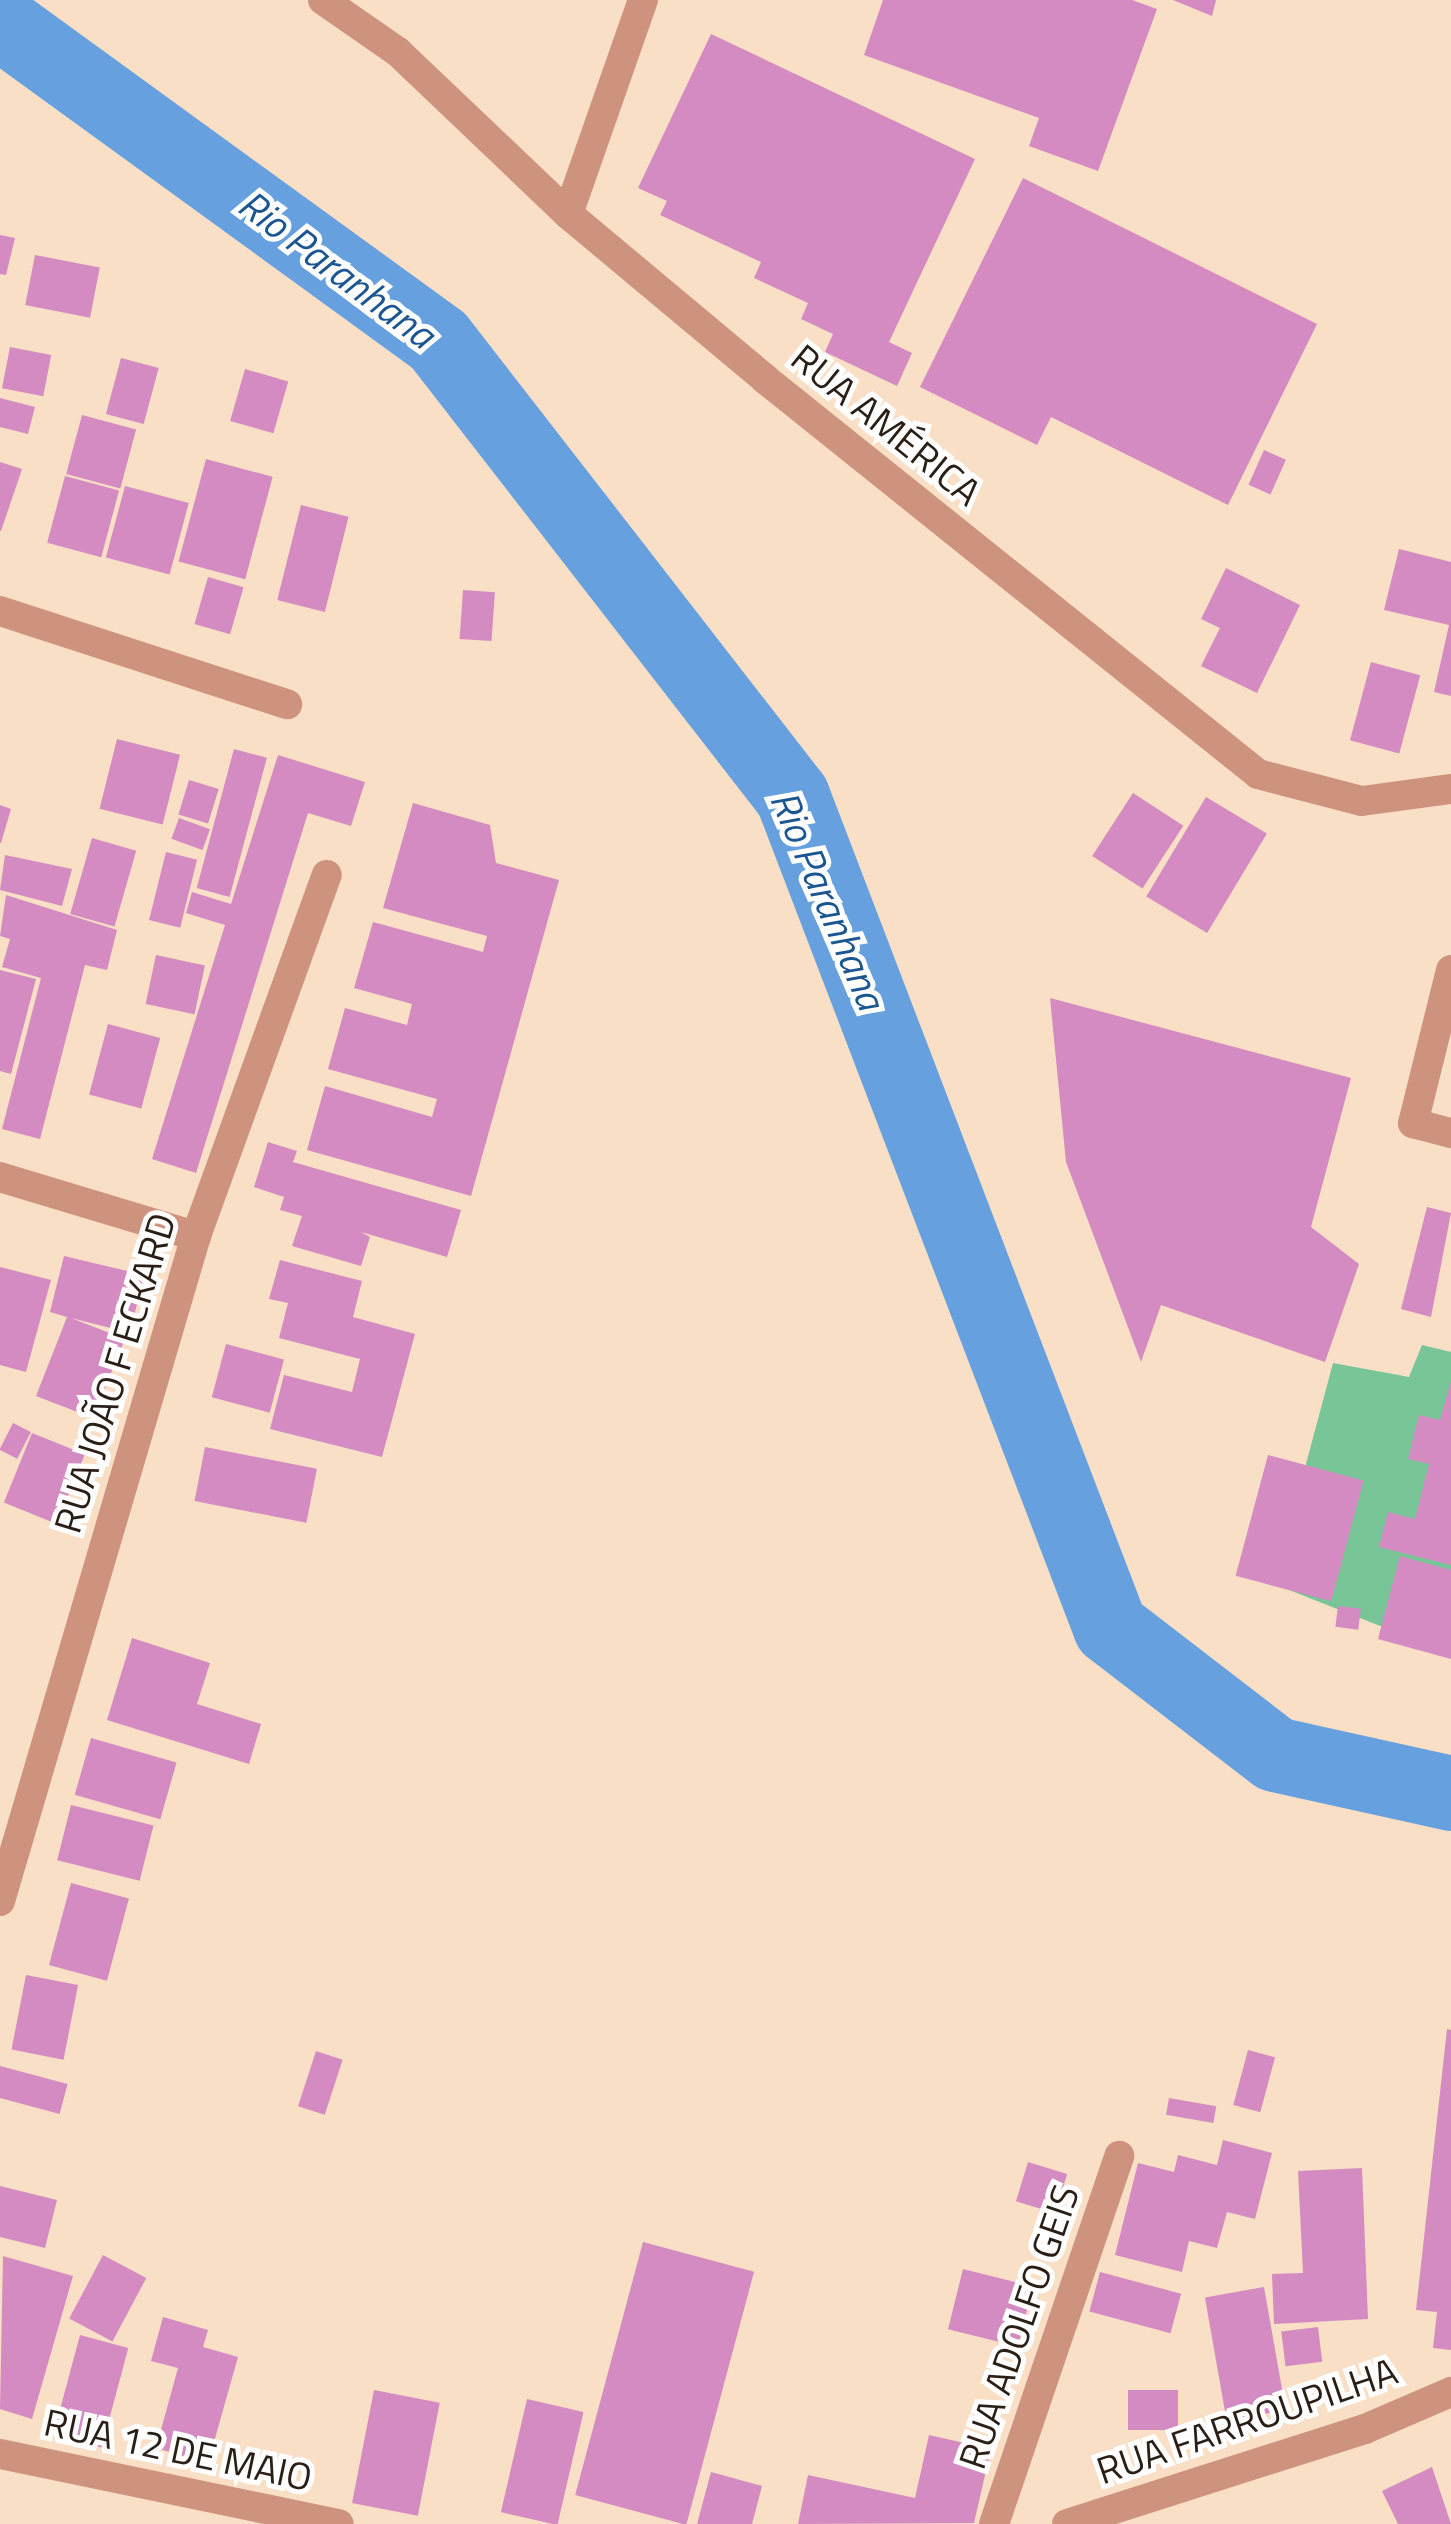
<!DOCTYPE html>
<meta charset="utf-8">
<style>
body{margin:0}
#map{position:relative;width:1451px;height:2524px;overflow:hidden;background:#f9dfc5;font-family:"Titillium Web",sans-serif}
div>[style]{position:absolute}
[style*='--x']{left:calc(var(--x)*1px);top:calc(var(--y)*1px);width:calc(var(--w)*1px);rotate:calc(var(--a)*1deg)}
.green>*{inset:0;background:#78c598}
.river>*{height:75px;margin:-37.5px;padding:0 37.5px;transform-origin:37.5px;border-radius:37.5px;background:#67a0df}
.building>*{inset:0;background:#d38bc1;transform-origin:0 0}
.minor>*{height:30px;margin:-15px;padding:0 15px;transform-origin:15px;border-radius:15px;background:#ce937f}
span{translate:-50% -50%;white-space:nowrap;text-align:center;line-height:1.15;-webkit-text-stroke:10px #fff;paint-order:stroke}
.street-label{font-size:38px;color:#291f16}
.water-label{font-size:40px;color:#1c5691;font-style:italic}
</style>
<div id="map">
<div class="green">
<div style="clip-path:polygon(1422px 1345px,1451px 1352px,1451px 1654px,1274px 1584px,1333px 1363px,1409px 1377px)"></div>
</div>
<div class="river">
<div style="--x:0;--y:22;--w:541;--a:35.98"></div>
<div style="--x:438;--y:340;--w:577;--a:52.18"></div>
<div style="--x:792;--y:796;--w:890;--a:69.06"></div>
<div style="--x:1110;--y:1627;--w:208;--a:37.6"></div>
<div style="--x:1275;--y:1754;--w:180;--a:12.5"></div>
</div>
<div class="building">
<div style="clip-path:polygon(883px 0,1132px 0,1157px 9px,1098px 171px,1029px 146px,1039px 118px,864px 55px)"></div>
<div style="clip-path:polygon(1173px 0,1216px 0,1212px 16px)"></div>
<div style="clip-path:polygon(711px 34px,975px 159px,889px 342px,912px 353px,897px 386px,825px 352px,833px 334px,801px 319px,808px 303px,754px 278px,761px 262px,660px 215px,667px 201px,638px 188px)"></div>
<div style="clip-path:polygon(1023px 178px,1317px 324px,1228px 505px,1051px 417px,1037px 445px,920px 387px)"></div>
<div style="clip-path:polygon(0 235px,15px 238px,6px 275px,0 274px)"></div>
<div style="left:35px;top:255px;width:66px;height:51px;rotate:11deg"></div>
<div style="left:10px;top:347px;width:42px;height:42px;rotate:11deg"></div>
<div style="left:121px;top:358px;width:39px;height:58px;rotate:15deg"></div>
<div style="left:245px;top:369px;width:45px;height:54px;rotate:16deg"></div>
<div style="clip-path:polygon(0 398px,35px 407px,28px 434px,0 427px)"></div>
<div style="left:82px;top:415px;width:56px;height:61px;rotate:15deg"></div>
<div style="left:1264px;top:450px;width:24px;height:38px;rotate:24deg"></div>
<div style="left:206px;top:459px;width:69px;height:106px;rotate:15deg"></div>
<div style="clip-path:polygon(0 462px,22px 469px,1px 531px,0 531px)"></div>
<div style="left:65px;top:476px;width:56px;height:69px;rotate:15deg"></div>
<div style="left:125px;top:486px;width:66px;height:74px;rotate:15deg"></div>
<div style="left:301px;top:505px;width:49px;height:98px;rotate:14deg"></div>
<div style="clip-path:polygon(1399px 549px,1451px 562px,1451px 696px,1434px 692px,1449px 625px,1384px 610px)"></div>
<div style="clip-path:polygon(1226px 568px,1300px 605px,1257px 693px,1201px 666px,1220px 628px,1201px 619px)"></div>
<div style="left:208px;top:577px;width:37px;height:49px;rotate:16deg"></div>
<div style="left:463px;top:590px;width:32px;height:49px;rotate:4deg"></div>
<div style="left:1371px;top:662px;width:51px;height:81px;rotate:15deg"></div>
<div style="left:117px;top:739px;width:65px;height:72px;rotate:14deg"></div>
<div style="left:234px;top:749px;width:34px;height:144px;rotate:15deg"></div>
<div style="clip-path:polygon(278px 755px,365px 782px,351px 826px,308px 813px,196px 1173px,152px 1159px,225px 925px,186px 913px,192px 892px,231px 904px)"></div>
<div style="left:189px;top:780px;width:31px;height:36px;rotate:17deg"></div>
<div style="left:1133px;top:793px;width:60px;height:75px;rotate:33deg"></div>
<div style="left:1206px;top:797px;width:71px;height:116px;rotate:31deg"></div>
<div style="clip-path:polygon(413px 803px,490px 825px,496px 863px,559px 880px,471px 1196px,307px 1150px,325px 1086px,432px 1117px,437px 1099px,328px 1069px,345px 1008px,407px 1025px,412px 1004px,354px 988px,373px 922px,483px 952px,487px 936px,383px 908px)"></div>
<div style="clip-path:polygon(0 805px,11px 809px,1px 843px,0 843px)"></div>
<div style="left:179px;top:818px;width:33px;height:22px;rotate:20deg"></div>
<div style="left:92px;top:838px;width:46px;height:79px;rotate:16deg"></div>
<div style="left:166px;top:852px;width:32px;height:70px;rotate:14deg"></div>
<div style="clip-path:polygon(5px 855px,72px 869px,62px 906px,0 890px)"></div>
<div style="clip-path:polygon(6px 895px,117px 930px,107px 970px,85px 965px,40px 1139px,2px 1129px,41px 978px,2px 967px,10px 939px,0 936px)"></div>
<div style="left:156px;top:955px;width:50px;height:50px;rotate:12deg"></div>
<div style="clip-path:polygon(0 970px,36px 979px,11px 1074px,0 1071px)"></div>
<div style="clip-path:polygon(1050px 998px,1351px 1078px,1311px 1227px,1359px 1264px,1325px 1362px,1161px 1305px,1141px 1362px,1066px 1162px)"></div>
<div style="left:108px;top:1024px;width:54px;height:73px;rotate:15deg"></div>
<div style="clip-path:polygon(268px 1142px,297px 1151px,293px 1162px,461px 1210px,447px 1257px,361px 1232px,370px 1237px,361px 1266px,292px 1246px,302px 1216px,280px 1210px,284px 1197px,254px 1187px)"></div>
<div style="clip-path:polygon(1427px 1207px,1451px 1213px,1431px 1317px,1401px 1309px)"></div>
<div style="clip-path:polygon(64px 1256px,144px 1275px,130px 1333px,71px 1318px,125px 1339px,93px 1418px,36px 1396px,67px 1317px,50px 1312px)"></div>
<div style="clip-path:polygon(280px 1260px,362px 1281px,353px 1317px,415px 1334px,382px 1457px,270px 1429px,284px 1375px,352px 1392px,360px 1359px,279px 1338px,288px 1303px,269px 1299px)"></div>
<div style="clip-path:polygon(0 1267px,51px 1280px,26px 1372px,0 1365px)"></div>
<div style="left:226px;top:1344px;width:60px;height:55px;rotate:15deg"></div>
<div style="clip-path:polygon(1451px 1381px,1451px 1565px,1379px 1547px,1388px 1512px,1415px 1519px,1429px 1464px,1408px 1459px,1419px 1415px,1440px 1420px)"></div>
<div style="left:13px;top:1423px;width:20px;height:30px;rotate:27deg"></div>
<div style="left:32px;top:1433px;width:57px;height:75px;rotate:22deg"></div>
<div style="left:205px;top:1447px;width:114px;height:55px;rotate:11deg"></div>
<div style="left:1268px;top:1455px;width:99px;height:125px;rotate:15deg"></div>
<div style="clip-path:polygon(1400px 1556px,1451px 1570px,1451px 1659px,1378px 1639px)"></div>
<div style="left:1338px;top:1606px;width:23px;height:21px;rotate:7deg"></div>
<div style="clip-path:polygon(132px 1638px,210px 1663px,197px 1704px,261px 1724px,249px 1764px,107px 1720px)"></div>
<div style="left:91px;top:1738px;width:89px;height:59px;rotate:16deg"></div>
<div style="left:71px;top:1805px;width:85px;height:57px;rotate:14deg"></div>
<div style="left:71px;top:1883px;width:60px;height:85px;rotate:15deg"></div>
<div style="left:26px;top:1975px;width:53px;height:76px;rotate:11deg"></div>
<div style="clip-path:polygon(1447px 2029px,1451px 2030px,1451px 2350px,1433px 2348px,1437px 2312px,1416px 2310px)"></div>
<div style="left:1248px;top:2050px;width:28px;height:57px;rotate:15deg"></div>
<div style="left:316px;top:2051px;width:28px;height:58px;rotate:18deg"></div>
<div style="left:0;top:2066px;width:70px;height:31px;rotate:15deg"></div>
<div style="left:1169px;top:2098px;width:48px;height:17px;rotate:10deg"></div>
<div style="clip-path:polygon(1223px 2140px,1272px 2153px,1255px 2219px,1227px 2212px,1217px 2248px,1189px 2241px,1182px 2272px,1115px 2255px,1138px 2163px,1174px 2172px,1178px 2155px,1217px 2165px)"></div>
<div style="left:1028px;top:2162px;width:41px;height:41px;rotate:17deg"></div>
<div style="clip-path:polygon(1362px 2168px,1368px 2319px,1274px 2324px,1272px 2274px,1303px 2273px,1298px 2171px)"></div>
<div style="clip-path:polygon(0 2186px,57px 2200px,45px 2248px,0 2237px)"></div>
<div style="left:643px;top:2242px;width:115px;height:262px;rotate:15deg"></div>
<div style="left:103px;top:2255px;width:49px;height:72px;rotate:28deg"></div>
<div style="clip-path:polygon(3px 2256px,73px 2276px,32px 2419px,0 2409px)"></div>
<div style="left:963px;top:2269px;width:72px;height:62px;rotate:14deg"></div>
<div style="left:1100px;top:2272px;width:84px;height:41px;rotate:15deg"></div>
<div style="left:1264px;top:2287px;width:125px;height:60px;rotate:80deg"></div>
<div style="clip-path:polygon(163px 2317px,208px 2330px,203px 2347px,238px 2357px,208px 2463px,156px 2448px,178px 2368px,151px 2361px)"></div>
<div style="left:1318px;top:2327px;width:35px;height:37px;rotate:83deg"></div>
<div style="left:80px;top:2335px;width:50px;height:103px;rotate:15deg"></div>
<div style="left:374px;top:2390px;width:67px;height:115px;rotate:11deg"></div>
<div style="left:1128px;top:2390px;width:50px;height:40px"></div>
<div style="left:527px;top:2399px;width:58px;height:116px;rotate:13deg"></div>
<div style="clip-path:polygon(929px 2435px,991px 2449px,974px 2523px,798px 2524px,808px 2475px,915px 2498px)"></div>
<div style="clip-path:polygon(1432px 2467px,1451px 2524px,1398px 2524px,1382px 2491px)"></div>
<div style="clip-path:polygon(711px 2472px,762px 2486px,752px 2524px,697px 2524px)"></div>
</div>
<div class="minor">
<div style="--x:323;--y:0;--w:91;--a:34.7"></div>
<div style="--x:398;--y:52;--w:235;--a:43.6"></div>
<div style="--x:568;--y:214;--w:257;--a:39.9"></div>
<div style="--x:765;--y:379;--w:632;--a:38.7"></div>
<div style="--x:1258;--y:774;--w:107;--a:14.6"></div>
<div style="--x:1362;--y:801;--w:90;--a:-7.7"></div>
<div style="--x:568;--y:214;--w:227;--a:-70.7"></div>
<div style="--x:0;--y:611;--w:302;--a:18"></div>
<div style="--x:1451;--y:970;--w:158;--a:103.9"></div>
<div style="--x:1413;--y:1123;--w:39;--a:15"></div>
<div style="--x:0;--y:1177;--w:205;--a:16.8"></div>
<div style="--x:0;--y:1901;--w:693;--a:-73.58"></div>
<div style="--x:196;--y:1236;--w:384;--a:-70.1"></div>
<div style="--x:0;--y:2454;--w:346;--a:11.7"></div>
<div style="--x:994;--y:2524;--w:389;--a:-71.2"></div>
<div style="--x:1067;--y:2524;--w:313;--a:-17.7"></div>
<div style="--x:1365;--y:2429;--w:94;--a:-23.3"></div>
</div>
<div class="street-label">
<span style="left:886px;top:425px;rotate:39deg">RUA AMÉRICA</span>
<span style="left:115px;top:1373px;rotate:-73deg">RUA JOÃO F ECKARD</span>
<span style="left:1019px;top:2327px;rotate:-71deg">RUA ADOLFO GEIS</span>
<span style="left:1247px;top:2421px;rotate:-19deg">RUA FARROUPILHA</span>
<span style="left:178px;top:2450px;rotate:12deg">RUA 12 DE MAIO</span>
</div>
<div class="water-label">
<span style="left:337px;top:269px;rotate:37deg">Rio Paranhana</span>
<span style="left:828px;top:900px;rotate:67deg">Rio Paranhana</span>
</div>
</div>
